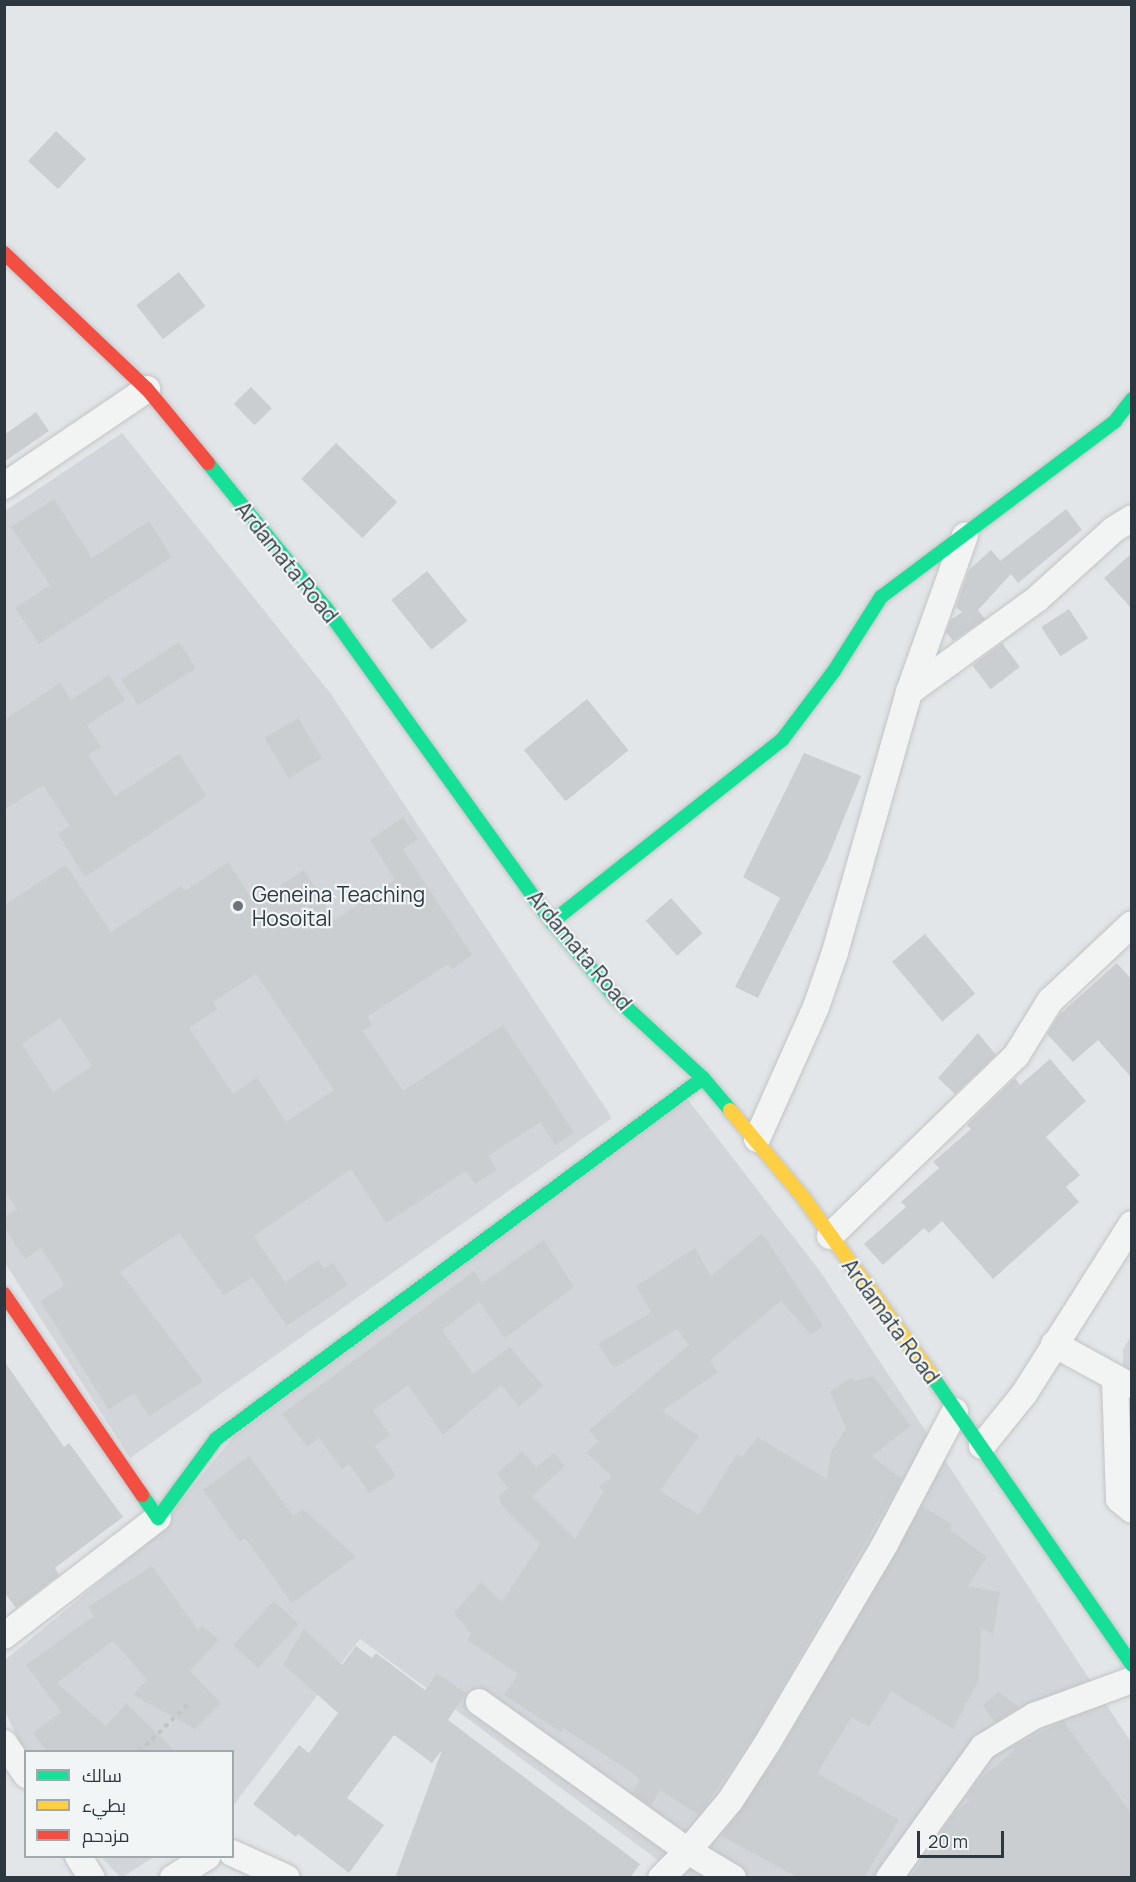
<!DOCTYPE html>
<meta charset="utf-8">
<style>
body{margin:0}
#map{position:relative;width:1136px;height:1882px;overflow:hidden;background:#e3e6e8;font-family:Manrope,Cairo,sans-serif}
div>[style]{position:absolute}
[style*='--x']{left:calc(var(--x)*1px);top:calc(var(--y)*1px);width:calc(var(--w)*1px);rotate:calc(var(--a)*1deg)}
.built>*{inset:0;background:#d2d6da}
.building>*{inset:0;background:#cbced0;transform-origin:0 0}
.path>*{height:4px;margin-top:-2px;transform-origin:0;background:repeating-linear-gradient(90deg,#c2c5c6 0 4.5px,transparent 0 9px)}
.roads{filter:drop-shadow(0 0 2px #c2c4c6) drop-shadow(0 0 2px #c2c4c6)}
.street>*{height:26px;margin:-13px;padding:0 13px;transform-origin:13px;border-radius:13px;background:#f2f4f4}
.fast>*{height:14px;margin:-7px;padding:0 7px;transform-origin:7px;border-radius:7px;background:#16e098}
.slow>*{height:14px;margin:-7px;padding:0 7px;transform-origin:7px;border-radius:7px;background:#ffcf43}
.jam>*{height:14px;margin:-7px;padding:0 7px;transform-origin:7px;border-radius:7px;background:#f24e42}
.dots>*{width:16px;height:16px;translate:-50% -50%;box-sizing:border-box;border:3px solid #f1f5f6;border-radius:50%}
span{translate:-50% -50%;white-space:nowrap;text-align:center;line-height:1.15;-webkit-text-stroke:4.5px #f1f5f6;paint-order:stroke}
.street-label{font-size:21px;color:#2c373f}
.poi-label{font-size:21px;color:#2c373f}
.left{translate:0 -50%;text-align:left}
.frame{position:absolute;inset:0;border:6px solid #2c373f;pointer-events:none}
.legend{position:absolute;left:24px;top:1750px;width:210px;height:108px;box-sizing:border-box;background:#f1f5f6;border:2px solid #a2a9ad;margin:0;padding:8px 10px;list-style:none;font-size:18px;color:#2c373f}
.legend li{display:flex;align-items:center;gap:12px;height:30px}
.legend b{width:30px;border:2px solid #a2a9ad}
.scale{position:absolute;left:917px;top:1831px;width:87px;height:27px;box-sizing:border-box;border:3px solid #2c373f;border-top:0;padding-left:8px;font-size:18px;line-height:21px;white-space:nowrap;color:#2c373f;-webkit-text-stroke:4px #f1f5f6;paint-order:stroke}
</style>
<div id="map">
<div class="built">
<div style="clip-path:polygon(122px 433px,331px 694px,612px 1118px,130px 1458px,5px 1263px,5px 511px)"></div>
<div style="clip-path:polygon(686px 1097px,822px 1274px,1131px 1742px,1131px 1877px,665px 1877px,670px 1869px,360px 1639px,233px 1806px,232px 1752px,25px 1754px,5px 1711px,5px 1660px,147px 1543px,234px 1436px)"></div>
<div style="clip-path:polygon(1131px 1335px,1131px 1505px,1123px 1495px,1123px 1350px)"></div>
<div style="clip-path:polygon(101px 1857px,154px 1857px,121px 1878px)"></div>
</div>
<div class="building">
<div style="left:56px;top:131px;width:41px;height:41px;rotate:43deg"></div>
<div style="left:179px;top:272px;width:43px;height:54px;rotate:52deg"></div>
<div style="left:251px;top:387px;width:30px;height:24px;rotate:46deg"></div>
<div style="clip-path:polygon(36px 412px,49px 431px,4px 462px,4px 435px)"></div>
<div style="left:336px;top:443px;width:85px;height:50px;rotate:44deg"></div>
<div style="clip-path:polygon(54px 499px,92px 558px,149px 521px,172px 557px,39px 644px,15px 608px,50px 585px,11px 527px)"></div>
<div style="clip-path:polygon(1066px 509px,1082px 530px,1018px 583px,1011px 574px,978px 610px,985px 619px,953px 641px,946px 632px,951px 620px,962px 612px,956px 607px,969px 570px,991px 550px,1010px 572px,1000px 561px)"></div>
<div style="clip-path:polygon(1131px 554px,1131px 608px,1104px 578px)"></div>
<div style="left:427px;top:571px;width:64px;height:46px;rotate:51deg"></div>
<div style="left:1069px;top:609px;width:35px;height:33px;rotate:57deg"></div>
<div style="left:179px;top:642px;width:31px;height:69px;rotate:57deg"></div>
<div style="left:1002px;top:643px;width:30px;height:37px;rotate:53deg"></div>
<div style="clip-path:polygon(109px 675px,125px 700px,87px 725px,101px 747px,88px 755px,115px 796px,179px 754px,207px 796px,85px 877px,58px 834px,70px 826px,43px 785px,4px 810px,4px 720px,60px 683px,71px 700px)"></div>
<div style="left:587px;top:699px;width:66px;height:81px;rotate:51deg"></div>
<div style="left:298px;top:718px;width:47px;height:39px;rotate:59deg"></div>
<div style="clip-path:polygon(804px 753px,861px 776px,827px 860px,758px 998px,735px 987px,780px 898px,743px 877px)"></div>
<div style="clip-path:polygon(evenodd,403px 817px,418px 839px,403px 849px,472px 955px,452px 969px,448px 964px,367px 1017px,372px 1025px,363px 1031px,403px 1091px,503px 1025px,574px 1132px,555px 1145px,540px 1122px,488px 1156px,497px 1170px,475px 1184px,466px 1171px,386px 1223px,351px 1169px,254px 1236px,285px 1282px,318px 1260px,324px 1268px,333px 1263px,348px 1285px,287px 1326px,252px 1277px,224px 1296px,179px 1233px,120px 1272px,203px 1381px,149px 1416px,134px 1393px,109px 1410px,40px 1301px,65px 1285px,41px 1248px,25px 1259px,4px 1227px,4px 1217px,17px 1209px,4px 1190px,4px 905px,66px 865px,111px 932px,181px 886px,185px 891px,228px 862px,255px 903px,304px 870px,335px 920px,395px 880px,370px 840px,403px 817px,256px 974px,334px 1090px,286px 1122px,257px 1077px,233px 1094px,189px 1028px,217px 1009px,213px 1002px,256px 974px,403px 817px,60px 1018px,92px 1066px,53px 1092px,22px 1044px,60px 1018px)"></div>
<div style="left:671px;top:898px;width:47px;height:34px;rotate:48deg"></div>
<div style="left:925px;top:934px;width:78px;height:43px;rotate:50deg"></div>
<div style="clip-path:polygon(1117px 963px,1131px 979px,1131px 1077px,1098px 1040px,1073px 1062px,1047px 1034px,1059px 1015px)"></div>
<div style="clip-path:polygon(978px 1033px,996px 1055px,955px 1094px,938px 1078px)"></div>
<div style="clip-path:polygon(1050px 1059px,1086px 1101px,1046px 1137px,1080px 1175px,1066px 1187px,1079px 1202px,993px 1279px,942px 1221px,929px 1233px,924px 1228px,883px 1265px,864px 1244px,906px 1207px,901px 1202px,939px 1168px,933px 1162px,971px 1129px,967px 1125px,977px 1115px,1015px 1078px,1020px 1085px)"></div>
<div style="clip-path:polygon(762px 1233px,823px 1326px,811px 1335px,781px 1301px,710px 1360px,718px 1372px,662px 1411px,699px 1436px,660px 1491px,699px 1515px,737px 1454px,742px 1457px,758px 1437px,827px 1479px,831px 1452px,846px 1428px,830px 1392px,851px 1377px,854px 1381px,873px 1376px,911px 1426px,872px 1456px,902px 1479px,755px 1734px,699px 1815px,660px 1790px,651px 1806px,632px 1793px,640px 1780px,631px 1772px,563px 1728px,561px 1732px,504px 1695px,518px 1674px,467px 1640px,471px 1634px,454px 1613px,481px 1582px,502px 1602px,540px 1544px,502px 1506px,498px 1496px,508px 1488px,497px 1474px,522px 1451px,536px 1467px,554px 1453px,565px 1466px,532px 1496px,575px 1539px,603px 1492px,599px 1486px,612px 1477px,587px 1453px,598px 1441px,589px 1430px,689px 1345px,677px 1329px,614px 1368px,598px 1344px,651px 1312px,636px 1286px,695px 1248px,711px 1276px)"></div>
<div style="clip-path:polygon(544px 1240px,574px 1287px,505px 1338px,479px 1302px,442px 1330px,473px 1374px,510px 1347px,543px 1386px,519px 1407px,501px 1385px,443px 1435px,408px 1385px,373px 1411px,390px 1435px,375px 1446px,396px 1476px,369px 1493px,349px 1464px,342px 1469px,319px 1438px,307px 1447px,282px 1414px,474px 1271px,482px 1283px)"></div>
<div style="clip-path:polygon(4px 1361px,64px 1447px,69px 1443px,123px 1517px,55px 1568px,59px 1575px,16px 1608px,4px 1592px)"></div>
<div style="clip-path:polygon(249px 1456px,293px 1516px,303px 1509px,356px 1557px,292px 1603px,245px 1538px,240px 1542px,203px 1490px)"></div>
<div style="clip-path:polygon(922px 1506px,952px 1524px,949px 1529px,987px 1557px,968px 1586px,1000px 1592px,993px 1634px,981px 1628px,979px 1680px,953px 1729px,891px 1691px,869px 1727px,852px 1717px,817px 1773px,899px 1820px,864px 1878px,799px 1878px,723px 1837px,724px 1832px,781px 1750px)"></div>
<div style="clip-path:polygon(152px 1566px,198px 1630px,202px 1625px,219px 1640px,190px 1671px,221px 1703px,195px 1729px,133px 1695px,147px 1680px,113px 1641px,57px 1683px,106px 1726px,126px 1703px,176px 1752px,47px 1752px,33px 1733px,61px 1712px,26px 1665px,94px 1616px,88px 1607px)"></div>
<div style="left:274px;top:1601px;width:34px;height:60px;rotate:43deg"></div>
<div style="clip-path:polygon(304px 1629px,342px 1665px,356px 1646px,372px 1658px,376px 1653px,425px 1690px,437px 1673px,466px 1693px,448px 1720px,640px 1864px,630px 1878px,395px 1878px,442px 1750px,432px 1763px,394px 1735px,347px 1798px,384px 1825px,349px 1873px,298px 1834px,296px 1837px,253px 1804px,299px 1745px,309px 1753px,338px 1713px,283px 1664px)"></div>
<div style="clip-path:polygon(998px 1692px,1020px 1707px,995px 1722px,983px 1706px)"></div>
<div style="clip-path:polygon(1063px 1721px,1131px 1813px,1131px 1878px,909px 1878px,941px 1838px,939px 1835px,956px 1811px,969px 1801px,966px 1797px,980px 1779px,1015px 1750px,1013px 1747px)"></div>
</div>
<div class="path">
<div style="--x:139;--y:1752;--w:71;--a:-44.4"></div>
</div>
<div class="roads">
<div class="street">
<div style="--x:4;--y:486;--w:173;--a:-34.1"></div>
<div style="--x:909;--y:692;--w:158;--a:-36"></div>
<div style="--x:1037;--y:599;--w:103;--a:-42.2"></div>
<div style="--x:1113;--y:530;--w:22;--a:-32"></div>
<div style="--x:757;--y:1139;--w:145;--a:-65.9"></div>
<div style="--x:816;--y:1007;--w:58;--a:-70.9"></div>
<div style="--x:835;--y:952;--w:270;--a:-74.1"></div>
<div style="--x:909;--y:692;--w:166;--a:-70.3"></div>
<div style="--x:830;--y:1236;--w:259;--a:-44.1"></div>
<div style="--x:1016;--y:1056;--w:65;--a:-58.3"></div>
<div style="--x:1050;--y:1001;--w:112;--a:-43.2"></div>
<div style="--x:1054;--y:1344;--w:85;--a:28.7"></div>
<div style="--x:1115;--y:1378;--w:121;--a:88.1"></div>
<div style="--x:1119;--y:1499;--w:17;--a:40"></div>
<div style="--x:982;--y:1446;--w:67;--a:-51.1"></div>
<div style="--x:1024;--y:1394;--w:201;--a:-57.6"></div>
<div style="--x:4;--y:1636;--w:194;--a:-37.5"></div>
<div style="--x:479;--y:1702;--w:257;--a:35.5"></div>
<div style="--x:688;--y:1851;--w:38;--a:135"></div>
<div style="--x:4;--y:1743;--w:39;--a:55"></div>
<div style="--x:232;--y:1853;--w:60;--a:24.4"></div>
<div style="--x:78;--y:1856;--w:26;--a:58"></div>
<div style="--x:173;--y:1878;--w:41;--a:-32.2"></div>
<div style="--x:733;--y:1878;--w:52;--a:-149"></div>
<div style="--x:688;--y:1851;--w:65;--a:-50"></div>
<div style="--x:730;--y:1801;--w:70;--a:-57.2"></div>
<div style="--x:768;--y:1742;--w:230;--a:-59.4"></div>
<div style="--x:885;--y:1544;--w:150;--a:-62.2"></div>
<div style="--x:889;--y:1878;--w:161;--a:-54.3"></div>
<div style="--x:983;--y:1747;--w:60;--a:-31.3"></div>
<div style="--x:1034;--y:1716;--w:104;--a:-20.2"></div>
</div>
<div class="fast">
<div style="--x:208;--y:463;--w:187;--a:50.9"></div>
<div style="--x:326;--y:608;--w:387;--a:54.3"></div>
<div style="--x:552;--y:922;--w:97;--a:50"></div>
<div style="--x:614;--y:996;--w:121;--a:42.7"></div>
<div style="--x:703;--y:1078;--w:42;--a:49.8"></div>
<div style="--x:552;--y:922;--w:293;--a:-38.4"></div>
<div style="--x:782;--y:740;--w:86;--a:-53"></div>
<div style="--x:834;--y:671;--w:88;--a:-57.6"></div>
<div style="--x:881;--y:597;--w:293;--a:-36.9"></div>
<div style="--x:1115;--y:421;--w:28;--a:-52"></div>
<div style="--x:932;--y:1376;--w:351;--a:55.3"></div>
<div style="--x:142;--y:1495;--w:28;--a:55"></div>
<div style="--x:158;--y:1518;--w:98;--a:-53.7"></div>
<div style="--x:216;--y:1439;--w:606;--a:-36.55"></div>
</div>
<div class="slow">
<div style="--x:730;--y:1110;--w:114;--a:50"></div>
<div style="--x:803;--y:1197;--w:221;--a:54.2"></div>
</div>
<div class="jam">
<div style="--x:4;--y:253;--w:197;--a:43.6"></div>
<div style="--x:147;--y:389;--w:96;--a:50.5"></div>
<div style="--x:4;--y:1294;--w:244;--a:55.5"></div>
</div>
</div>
<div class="dots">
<div style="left:238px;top:906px;background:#6c747a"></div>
</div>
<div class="street-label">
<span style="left:287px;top:562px;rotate:51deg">Ardamata Road</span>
<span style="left:580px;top:950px;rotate:50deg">Ardamata Road</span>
<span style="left:891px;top:1321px;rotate:54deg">Ardamata Road</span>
</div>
<div class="poi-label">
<span class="left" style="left:252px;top:906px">Geneina Teaching<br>Hosoital</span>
</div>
<div class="frame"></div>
<ul class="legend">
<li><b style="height:8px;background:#16e098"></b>سالك</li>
<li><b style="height:8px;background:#ffcf43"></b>بطيء</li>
<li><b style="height:8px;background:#f24e42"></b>مزدحم</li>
</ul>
<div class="scale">20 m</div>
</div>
